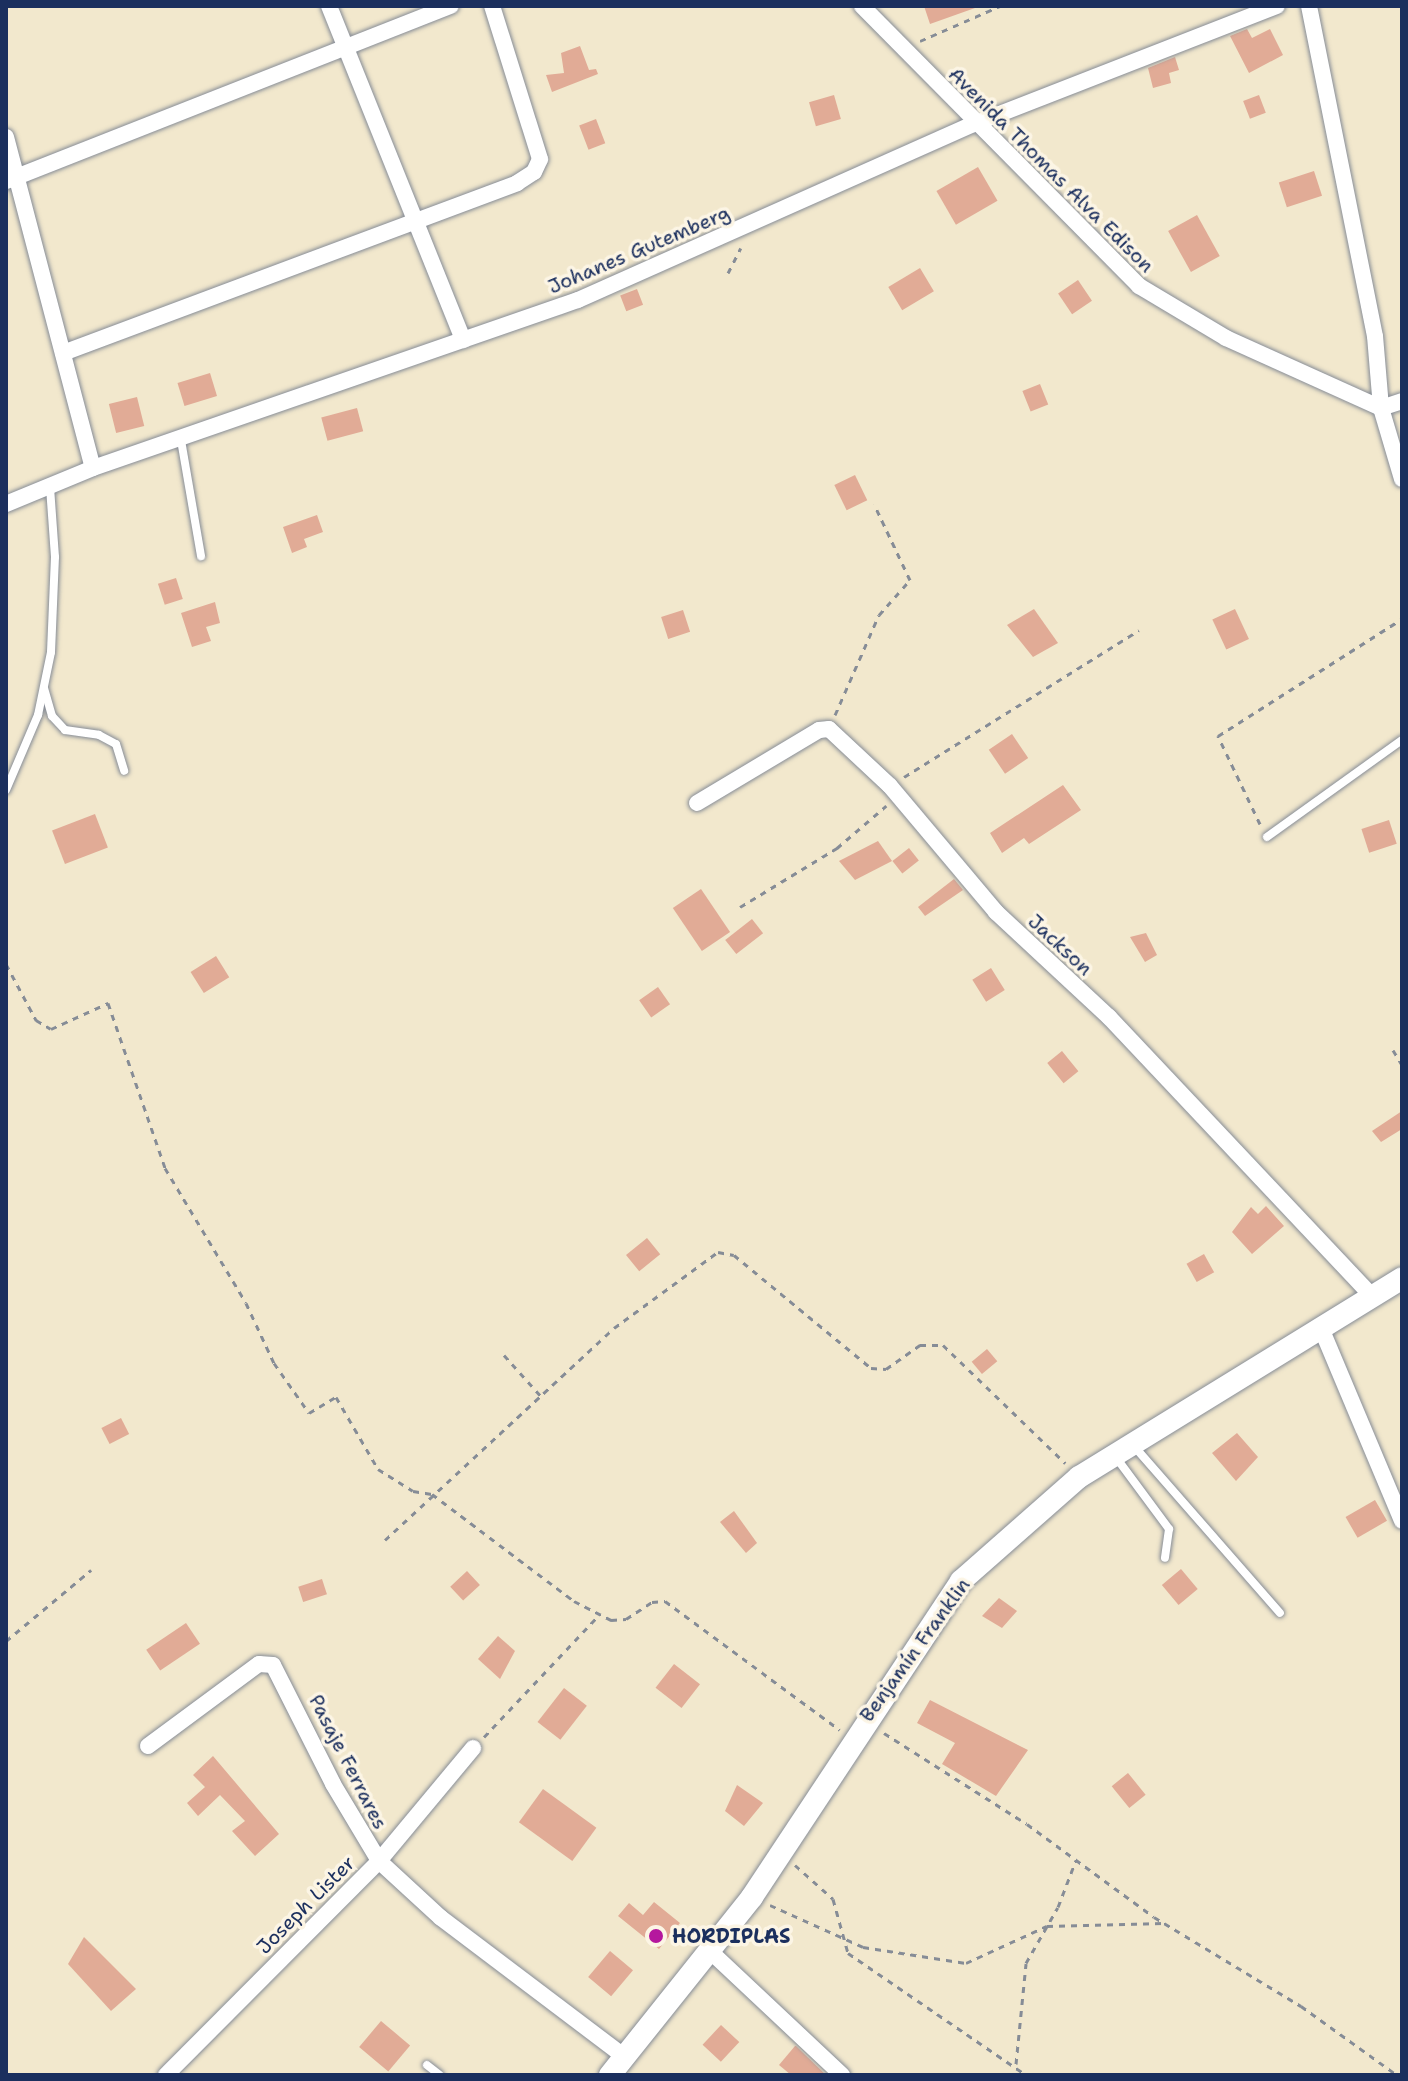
<!DOCTYPE html>
<meta charset="utf-8">
<style>
body{margin:0}
#map{position:relative;width:1408px;height:2081px;overflow:hidden;background:#f2e8cd;font-family:"Shantell Sans",sans-serif}
div>[style]{position:absolute}
[style*='--x']{left:calc(var(--x)*1px);top:calc(var(--y)*1px);width:calc(var(--w)*1px);rotate:calc(var(--a)*1deg)}
.building>*{inset:0;background:#e1ab96;transform-origin:0 0}
.path>*{height:3px;margin-top:-1.5px;transform-origin:0;background:repeating-linear-gradient(90deg,#868c96 0 6px,transparent 0 12px)}
.roads{filter:drop-shadow(0 0 2px #868c96) drop-shadow(0 0 2px #868c96)}
.service>*{height:8px;margin:-4px;padding:0 4px;transform-origin:4px;border-radius:4px;background:#fff}
.minor>*{height:16px;margin:-8px;padding:0 8px;transform-origin:8px;border-radius:8px;background:#fff}
.tertiary>*{height:22px;margin:-11px;padding:0 11px;transform-origin:11px;border-radius:11px;background:#fff}
.dots>*{width:22px;height:22px;translate:-50% -50%;box-sizing:border-box;border:4px solid #fcf5e5;border-radius:50%}
span{translate:-50% -50%;white-space:nowrap;text-align:center;line-height:1.15;-webkit-text-stroke:7px #fcf5e5;paint-order:stroke}
.street-label{font-size:20px;color:#1b2f5e}
.poi-label{font-size:20px;color:#1b2f5e;font-weight:700}
.left{translate:0 -50%;text-align:left}
.frame{position:absolute;inset:0;border:8px solid #1b2f5e;pointer-events:none}
</style>
<div id="map">
<div class="building">
<div style="clip-path:polygon(924px 6px,975px 6px,975px 8px,930px 24px)"></div>
<div style="clip-path:polygon(1247px 29px,1252px 38px,1270px 29px,1283px 55px,1249px 73px,1230px 36px)"></div>
<div style="clip-path:polygon(580px 46px,589px 70px,596px 69px,598px 74px,552px 92px,546px 75px,564px 73px,561px 53px)"></div>
<div style="clip-path:polygon(1175px 57px,1179px 70px,1169px 73px,1171px 83px,1153px 88px,1148px 68px)"></div>
<div style="left:834px;top:95px;width:25px;height:26px;rotate:74deg"></div>
<div style="left:1259px;top:95px;width:19px;height:17px;rotate:69deg"></div>
<div style="left:596px;top:119px;width:26px;height:18px;rotate:69deg"></div>
<div style="left:978px;top:167px;width:39px;height:48px;rotate:60deg"></div>
<div style="left:1314px;top:171px;width:26px;height:37px;rotate:72deg"></div>
<div style="left:1197px;top:215px;width:47px;height:33px;rotate:61deg"></div>
<div style="left:920px;top:268px;width:27px;height:37px;rotate:59deg"></div>
<div style="left:1078px;top:280px;width:25px;height:24px;rotate:56deg"></div>
<div style="left:637px;top:289px;width:17px;height:18px;rotate:69deg"></div>
<div style="left:210px;top:373px;width:24px;height:34px;rotate:73deg"></div>
<div style="left:1040px;top:384px;width:22px;height:19px;rotate:68deg"></div>
<div style="left:137px;top:397px;width:30px;height:29px;rotate:76deg"></div>
<div style="left:357px;top:408px;width:24px;height:37px;rotate:75deg"></div>
<div style="left:855px;top:475px;width:28px;height:23px;rotate:64deg"></div>
<div style="clip-path:polygon(317px 515px,323px 532px,304px 539px,307px 547px,292px 553px,283px 527px)"></div>
<div style="left:176px;top:578px;width:22px;height:19px;rotate:72deg"></div>
<div style="clip-path:polygon(215px 602px,220px 623px,206px 627px,211px 641px,192px 647px,181px 613px)"></div>
<div style="clip-path:polygon(1034px 609px,1058px 643px,1033px 657px,1007px 625px)"></div>
<div style="left:1235px;top:609px;width:33px;height:25px;rotate:65deg"></div>
<div style="left:683px;top:610px;width:23px;height:23px;rotate:72deg"></div>
<div style="left:1012px;top:734px;width:29px;height:28px;rotate:56deg"></div>
<div style="clip-path:polygon(1063px 785px,1081px 810px,1029px 844px,1024px 838px,1002px 853px,990px 833px)"></div>
<div style="left:95px;top:814px;width:36px;height:46px;rotate:69deg"></div>
<div style="left:1389px;top:820px;width:25px;height:29px;rotate:72deg"></div>
<div style="clip-path:polygon(878px 841px,892px 861px,855px 880px,839px 861px)"></div>
<div style="left:909px;top:848px;width:16px;height:21px;rotate:52deg"></div>
<div style="clip-path:polygon(954px 879px,963px 890px,925px 916px,918px 907px)"></div>
<div style="left:701px;top:889px;width:52px;height:34px;rotate:56deg"></div>
<div style="left:752px;top:919px;width:18px;height:34px;rotate:52deg"></div>
<div style="clip-path:polygon(1146px 933px,1157px 955px,1145px 962px,1130px 937px)"></div>
<div style="left:216px;top:956px;width:25px;height:30px;rotate:58deg"></div>
<div style="left:991px;top:968px;width:26px;height:22px;rotate:58deg"></div>
<div style="left:658px;top:987px;width:21px;height:23px;rotate:55deg"></div>
<div style="left:1062px;top:1051px;width:26px;height:19px;rotate:51deg"></div>
<div style="clip-path:polygon(1402px 1111px,1402px 1129px,1381px 1142px,1372px 1131px)"></div>
<div style="clip-path:polygon(1266px 1206px,1284px 1226px,1252px 1254px,1232px 1232px,1251px 1207px,1258px 1214px)"></div>
<div style="left:647px;top:1238px;width:21px;height:27px;rotate:51deg"></div>
<div style="left:1204px;top:1254px;width:21px;height:20px;rotate:61deg"></div>
<div style="left:987px;top:1349px;width:16px;height:20px;rotate:50deg"></div>
<div style="left:121px;top:1418px;width:18px;height:22px;rotate:63deg"></div>
<div style="clip-path:polygon(1237px 1433px,1258px 1457px,1236px 1481px,1212px 1453px)"></div>
<div style="left:1375px;top:1500px;width:24px;height:34px;rotate:60deg"></div>
<div style="clip-path:polygon(734px 1511px,757px 1543px,746px 1553px,720px 1522px)"></div>
<div style="left:1181px;top:1569px;width:26px;height:25px;rotate:50deg"></div>
<div style="left:467px;top:1571px;width:19px;height:23px;rotate:47deg"></div>
<div style="left:322px;top:1579px;width:16px;height:25px;rotate:72deg"></div>
<div style="clip-path:polygon(999px 1598px,1017px 1611px,1002px 1628px,982px 1616px)"></div>
<div style="left:186px;top:1623px;width:25px;height:48px;rotate:56deg"></div>
<div style="clip-path:polygon(498px 1636px,515px 1651px,500px 1679px,478px 1659px)"></div>
<div style="left:674px;top:1664px;width:33px;height:30px;rotate:38deg"></div>
<div style="left:564px;top:1688px;width:29px;height:43px;rotate:38deg"></div>
<div style="clip-path:polygon(930px 1700px,1028px 1750px,996px 1796px,942px 1764px,955px 1743px,917px 1723px)"></div>
<div style="clip-path:polygon(213px 1756px,279px 1834px,255px 1856px,232px 1831px,245px 1821px,220px 1795px,198px 1816px,187px 1803px,205px 1787px,193px 1775px)"></div>
<div style="left:1128px;top:1773px;width:28px;height:21px;rotate:51deg"></div>
<div style="clip-path:polygon(737px 1785px,763px 1803px,744px 1826px,725px 1811px)"></div>
<div style="left:543px;top:1789px;width:66px;height:41px;rotate:36deg"></div>
<div style="clip-path:polygon(654px 1902px,680px 1923px,659px 1949px,618px 1916px,629px 1903px,643px 1915px)"></div>
<div style="clip-path:polygon(84px 1937px,136px 1989px,111px 2011px,68px 1964px)"></div>
<div style="left:610px;top:1951px;width:30px;height:34px;rotate:40deg"></div>
<div style="left:381px;top:2021px;width:38px;height:34px;rotate:40deg"></div>
<div style="left:721px;top:2025px;width:25px;height:27px;rotate:43deg"></div>
<div style="clip-path:polygon(795px 2046px,796px 2046px,826px 2075px,791px 2075px,779px 2065px)"></div>
</div>
<div class="path">
<div style="--x:920;--y:41;--w:87;--a:-23.6"></div>
<div style="--x:728;--y:273;--w:28;--a:-63"></div>
<div style="--x:835;--y:715;--w:109;--a:-66.3"></div>
<div style="--x:879;--y:615;--w:47;--a:-48.5"></div>
<div style="--x:910;--y:580;--w:84;--a:-115.3"></div>
<div style="--x:904;--y:777;--w:277;--a:-32"></div>
<div style="--x:1260;--y:824;--w:98;--a:-115.5"></div>
<div style="--x:1218;--y:736;--w:218;--a:-32.5"></div>
<div style="--x:740;--y:907;--w:114;--a:-31.3"></div>
<div style="--x:837;--y:848;--w:65;--a:-40.6"></div>
<div style="--x:6;--y:964;--w:64;--a:61.8"></div>
<div style="--x:36;--y:1020;--w:17;--a:31"></div>
<div style="--x:51;--y:1029;--w:63;--a:-24.5"></div>
<div style="--x:108;--y:1003;--w:175;--a:70.9"></div>
<div style="--x:165;--y:1168;--w:157;--a:59"></div>
<div style="--x:246;--y:1303;--w:66;--a:65"></div>
<div style="--x:274;--y:1363;--w:61;--a:55"></div>
<div style="--x:309;--y:1413;--w:31;--a:-31"></div>
<div style="--x:336;--y:1397;--w:83;--a:59.7"></div>
<div style="--x:378;--y:1469;--w:41;--a:32.2"></div>
<div style="--x:413;--y:1491;--w:19;--a:9"></div>
<div style="--x:432;--y:1494;--w:178;--a:37"></div>
<div style="--x:574;--y:1601;--w:42;--a:27.2"></div>
<div style="--x:611;--y:1620;--w:15;--a:-4"></div>
<div style="--x:626;--y:1619;--w:31;--a:-33"></div>
<div style="--x:652;--y:1602;--w:13;--a:-4"></div>
<div style="--x:665;--y:1601;--w:217;--a:36.4"></div>
<div style="--x:1393;--y:1050;--w:17;--a:59"></div>
<div style="--x:504;--y:1355;--w:54;--a:48"></div>
<div style="--x:385;--y:1540;--w:312;--a:-42.8"></div>
<div style="--x:614;--y:1328;--w:129;--a:-36.2"></div>
<div style="--x:718;--y:1252;--w:16;--a:11"></div>
<div style="--x:734;--y:1255;--w:178;--a:39.5"></div>
<div style="--x:871;--y:1368;--w:15;--a:4"></div>
<div style="--x:886;--y:1369;--w:42;--a:-35.2"></div>
<div style="--x:920;--y:1345;--w:23;--a:0"></div>
<div style="--x:943;--y:1345;--w:170;--a:44"></div>
<div style="--x:6;--y:1641;--w:111;--a:-39.9"></div>
<div style="--x:884;--y:1733;--w:169;--a:32.5"></div>
<div style="--x:1027;--y:1824;--w:157;--a:36.2"></div>
<div style="--x:1154;--y:1917;--w:172;--a:31.2"></div>
<div style="--x:1301;--y:2006;--w:118;--a:35.7"></div>
<div style="--x:484;--y:1737;--w:165;--a:-46.7"></div>
<div style="--x:795;--y:1865;--w:51;--a:41.8"></div>
<div style="--x:833;--y:1899;--w:56;--a:74.5"></div>
<div style="--x:848;--y:1953;--w:216;--a:34.4"></div>
<div style="--x:770;--y:1905;--w:102;--a:24.3"></div>
<div style="--x:863;--y:1947;--w:104;--a:8.8"></div>
<div style="--x:966;--y:1963;--w:89;--a:-24.6"></div>
<div style="--x:1047;--y:1926;--w:117;--a:-1.5"></div>
<div style="--x:1016;--y:2064;--w:101;--a:-84.3"></div>
<div style="--x:1026;--y:1963;--w:64;--a:-60.3"></div>
<div style="--x:1058;--y:1907;--w:50;--a:-69"></div>
</div>
<div class="roads">
<div class="service">
<div style="--x:181;--y:440;--w:118;--a:80.2"></div>
<div style="--x:44;--y:688;--w:29;--a:74"></div>
<div style="--x:52;--y:716;--w:19;--a:47"></div>
<div style="--x:65;--y:730;--w:34;--a:8"></div>
<div style="--x:99;--y:735;--w:19;--a:28"></div>
<div style="--x:116;--y:744;--w:28;--a:73"></div>
<div style="--x:6;--y:790;--w:82;--a:-66.9"></div>
<div style="--x:38;--y:715;--w:64;--a:-78.3"></div>
<div style="--x:51;--y:652;--w:95;--a:-87.6"></div>
<div style="--x:55;--y:557;--w:70;--a:-94.1"></div>
<div style="--x:1267;--y:837;--w:166;--a:-35.7"></div>
<div style="--x:1133;--y:1445;--w:223;--a:48.8"></div>
<div style="--x:1115;--y:1456;--w:91;--a:53.5"></div>
<div style="--x:1169;--y:1529;--w:29;--a:98"></div>
<div style="--x:427;--y:2065;--w:16;--a:38"></div>
</div>
<div class="minor">
<div style="--x:329;--y:6;--w:360;--a:68.1"></div>
<div style="--x:862;--y:6;--w:394;--a:45.3"></div>
<div style="--x:1139;--y:286;--w:101;--a:30.9"></div>
<div style="--x:1226;--y:338;--w:170;--a:24.3"></div>
<div style="--x:1381;--y:408;--w:74;--a:73.5"></div>
<div style="--x:1309;--y:6;--w:337;--a:78.7"></div>
<div style="--x:1375;--y:336;--w:72;--a:85.2"></div>
<div style="--x:1381;--y:408;--w:22;--a:-18"></div>
<div style="--x:6;--y:137;--w:342;--a:75.3"></div>
<div style="--x:6;--y:181;--w:478;--a:-21.5"></div>
<div style="--x:63;--y:353;--w:485;--a:-20.5"></div>
<div style="--x:517;--y:183;--w:20;--a:-33"></div>
<div style="--x:534;--y:172;--w:14;--a:-65"></div>
<div style="--x:540;--y:159;--w:160;--a:-107.4"></div>
<div style="--x:6;--y:504;--w:94;--a:-22.5"></div>
<div style="--x:93;--y:468;--w:513;--a:-19.11"></div>
<div style="--x:578;--y:300;--w:433;--a:-24"></div>
<div style="--x:974;--y:124;--w:325;--a:-21.3"></div>
<div style="--x:697;--y:803;--w:142;--a:-30.9"></div>
<div style="--x:819;--y:730;--w:10;--a:-6"></div>
<div style="--x:829;--y:729;--w:83;--a:43.1"></div>
<div style="--x:890;--y:786;--w:165;--a:49.9"></div>
<div style="--x:996;--y:912;--w:154;--a:42.9"></div>
<div style="--x:1109;--y:1017;--w:385;--a:46.7"></div>
<div style="--x:1321;--y:1328;--w:209;--a:67.2"></div>
<div style="--x:148;--y:1746;--w:138;--a:-36.5"></div>
<div style="--x:259;--y:1664;--w:14;--a:4"></div>
<div style="--x:273;--y:1665;--w:133;--a:63.2"></div>
<div style="--x:333;--y:1784;--w:90;--a:59.1"></div>
<div style="--x:379;--y:1861;--w:84;--a:42.6"></div>
<div style="--x:441;--y:1918;--w:231;--a:37.1"></div>
<div style="--x:711;--y:1952;--w:180;--a:43.2"></div>
<div style="--x:166;--y:2075;--w:302;--a:-45.1"></div>
<div style="--x:379;--y:1861;--w:147;--a:-50.2"></div>
</div>
<div class="tertiary">
<div style="--x:610;--y:2075;--w:228;--a:-51.4"></div>
<div style="--x:752;--y:1897;--w:379;--a:-56.5"></div>
<div style="--x:961;--y:1581;--w:157;--a:-41.4"></div>
<div style="--x:1079;--y:1477;--w:379;--a:-31.6"></div>
</div>
</div>
<div class="dots">
<div style="left:656px;top:1936px;background:#b5179e"></div>
</div>
<div class="street-label">
<span style="left:1051px;top:170px;rotate:45deg">Avenida Thomas Alva Edison</span>
<span style="left:639px;top:250px;rotate:-23deg">Johanes Gutemberg</span>
<span style="left:1060px;top:945px;rotate:43deg">Jackson</span>
<span style="left:915px;top:1650px;rotate:-54deg">Benjamín Franklin</span>
<span style="left:348px;top:1762px;rotate:63deg">Pasaje Ferrares</span>
<span style="left:306px;top:1905px;rotate:-45deg">Joseph Lister</span>
</div>
<div class="poi-label">
<span class="left" style="left:672px;top:1936px">HORDIPLAS</span>
</div>
<div class="frame"></div>
</div>
